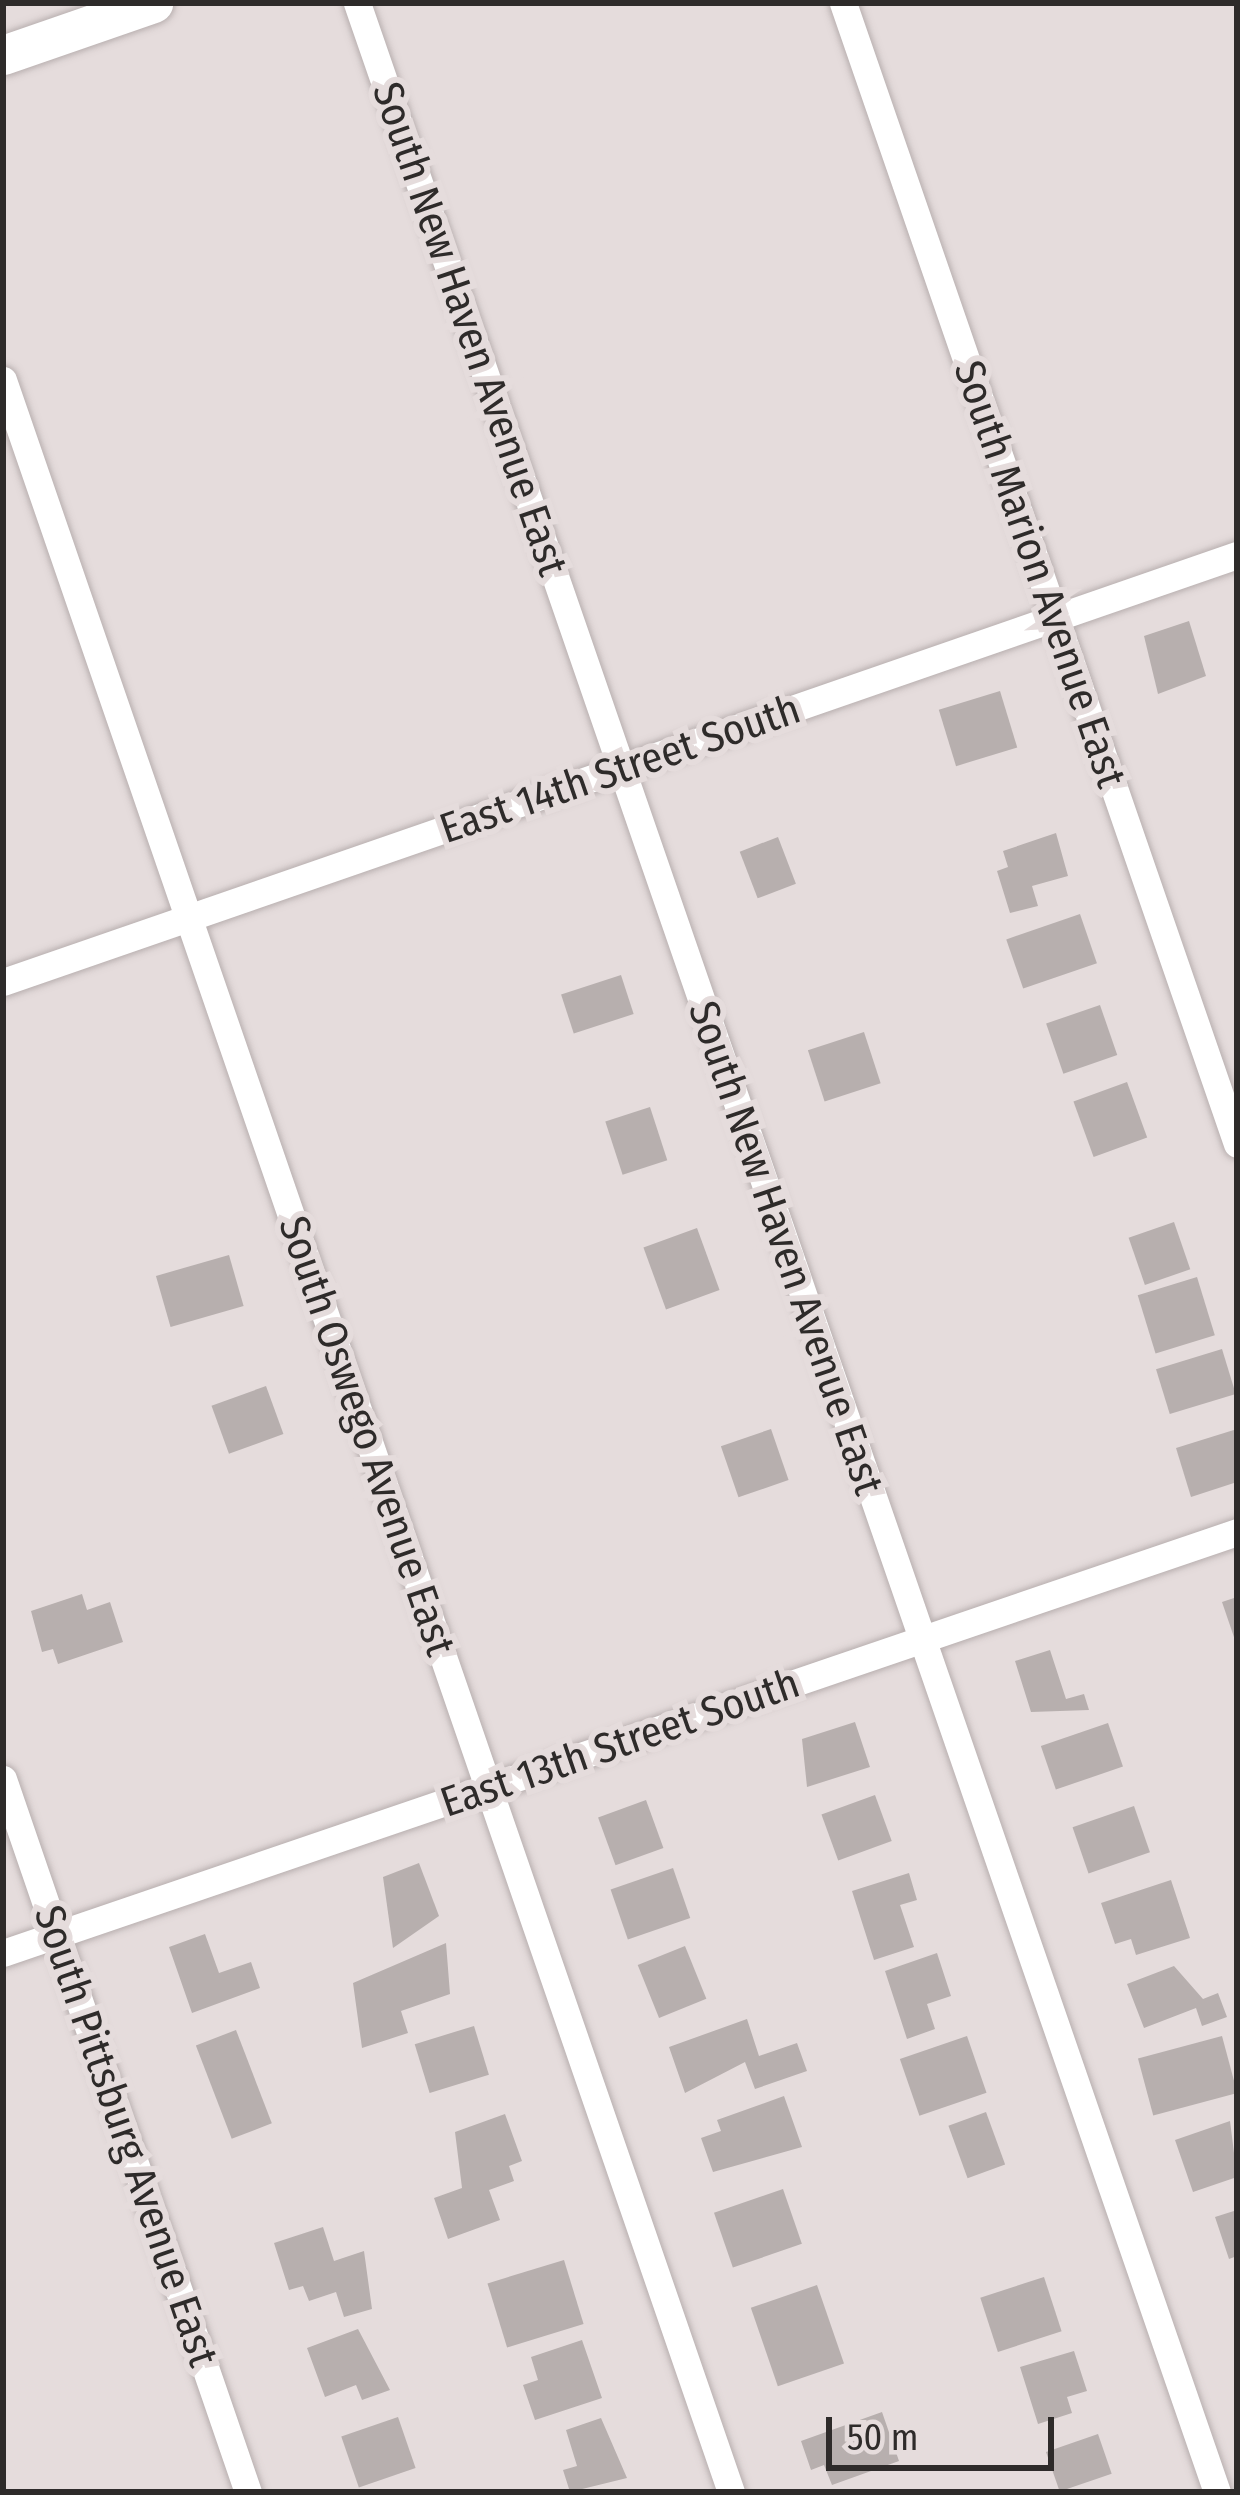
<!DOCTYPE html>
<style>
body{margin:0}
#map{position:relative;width:1240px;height:2495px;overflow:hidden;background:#e5dcdc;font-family:"Fira Sans Condensed",sans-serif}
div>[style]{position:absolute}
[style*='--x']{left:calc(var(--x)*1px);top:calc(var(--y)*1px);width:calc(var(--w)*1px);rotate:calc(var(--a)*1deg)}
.building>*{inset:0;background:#b7afae;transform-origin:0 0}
.roads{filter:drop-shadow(0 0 3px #b8afaf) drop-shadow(0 0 3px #b8afaf)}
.minor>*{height:27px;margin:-13.5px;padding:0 13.5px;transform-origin:13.5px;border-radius:13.5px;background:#fff}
.secondary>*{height:39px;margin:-19.5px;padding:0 19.5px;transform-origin:19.5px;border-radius:19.5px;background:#fff}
span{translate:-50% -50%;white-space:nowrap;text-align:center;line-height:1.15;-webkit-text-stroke:12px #e5dcdc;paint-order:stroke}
.street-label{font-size:42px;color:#2e2b2a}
.frame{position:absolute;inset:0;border:6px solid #2e2b2a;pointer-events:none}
.scale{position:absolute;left:826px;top:2417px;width:228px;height:54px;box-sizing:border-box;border:6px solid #2e2b2a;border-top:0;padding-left:15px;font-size:36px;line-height:42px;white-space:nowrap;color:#2e2b2a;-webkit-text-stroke:9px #e5dcdc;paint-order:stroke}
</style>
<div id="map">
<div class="building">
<div style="clip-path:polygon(1189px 621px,1206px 676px,1158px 694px,1144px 636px)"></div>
<div style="left:1000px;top:691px;width:59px;height:64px;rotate:73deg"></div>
<div style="clip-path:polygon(1056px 833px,1068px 876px,1032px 886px,1038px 906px,1010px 913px,997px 871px,1008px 867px,1003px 851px)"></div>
<div style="left:778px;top:837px;width:50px;height:41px;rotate:69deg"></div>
<div style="left:1080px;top:914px;width:52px;height:78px;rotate:71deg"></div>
<div style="left:621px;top:975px;width:41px;height:63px;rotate:72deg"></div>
<div style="left:1100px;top:1005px;width:53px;height:57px;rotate:71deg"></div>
<div style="left:864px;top:1032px;width:54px;height:59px;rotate:72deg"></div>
<div style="left:1127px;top:1082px;width:59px;height:57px;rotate:70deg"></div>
<div style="left:650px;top:1107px;width:56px;height:47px;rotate:72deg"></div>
<div style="left:1174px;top:1222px;width:50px;height:48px;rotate:71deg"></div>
<div style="left:697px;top:1228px;width:66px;height:57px;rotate:70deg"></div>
<div style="left:229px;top:1255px;width:53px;height:76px;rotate:74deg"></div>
<div style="left:1197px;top:1277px;width:61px;height:62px;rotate:73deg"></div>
<div style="left:1222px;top:1349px;width:47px;height:69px;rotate:73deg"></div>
<div style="left:266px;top:1386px;width:51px;height:58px;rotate:70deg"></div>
<div style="left:771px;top:1429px;width:54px;height:53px;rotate:71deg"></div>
<div style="clip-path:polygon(1237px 1429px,1237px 1482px,1191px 1497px,1176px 1448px)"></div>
<div style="clip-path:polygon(82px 1594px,87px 1610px,110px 1602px,123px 1642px,58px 1664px,53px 1649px,42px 1652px,31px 1611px)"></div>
<div style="clip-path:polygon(1237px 1597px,1237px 1642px,1236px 1643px,1222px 1602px)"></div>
<div style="clip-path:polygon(1050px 1650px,1066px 1699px,1084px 1694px,1089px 1710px,1031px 1712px,1015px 1661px)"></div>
<div style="clip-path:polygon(855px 1722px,870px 1767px,807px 1787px,802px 1739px)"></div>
<div style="left:1108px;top:1723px;width:46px;height:71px;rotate:71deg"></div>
<div style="left:875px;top:1795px;width:49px;height:57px;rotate:70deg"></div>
<div style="left:646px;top:1800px;width:51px;height:51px;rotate:70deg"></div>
<div style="left:1134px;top:1806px;width:49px;height:65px;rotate:71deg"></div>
<div style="clip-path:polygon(419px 1863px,439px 1916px,393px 1948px,383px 1877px)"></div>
<div style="left:673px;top:1868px;width:53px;height:66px;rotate:71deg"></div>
<div style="clip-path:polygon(909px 1873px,917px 1900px,900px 1905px,914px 1947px,874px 1960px,852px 1891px)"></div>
<div style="clip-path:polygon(1171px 1880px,1190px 1938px,1136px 1955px,1131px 1939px,1115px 1944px,1101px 1903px)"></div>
<div style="clip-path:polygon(205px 1934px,219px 1973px,251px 1962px,260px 1988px,192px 2013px,169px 1947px)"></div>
<div style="clip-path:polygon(446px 1943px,450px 1994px,401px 2011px,408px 2033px,362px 2048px,353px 1983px)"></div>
<div style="left:685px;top:1946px;width:57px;height:51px;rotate:68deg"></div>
<div style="clip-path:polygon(937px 1953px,951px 1996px,927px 2004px,935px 2029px,907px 2039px,885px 1971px)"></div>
<div style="clip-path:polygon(1174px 1966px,1203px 1999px,1218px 1993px,1227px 2017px,1202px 2026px,1196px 2008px,1144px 2028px,1127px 1984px)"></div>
<div style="clip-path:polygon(747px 2019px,759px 2056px,797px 2043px,807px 2071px,755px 2089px,745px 2062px,685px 2093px,669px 2047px)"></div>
<div style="left:474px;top:2026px;width:51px;height:62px;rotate:73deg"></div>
<div style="left:236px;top:2030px;width:100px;height:43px;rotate:69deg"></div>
<div style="left:967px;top:2036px;width:60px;height:71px;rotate:71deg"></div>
<div style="left:1222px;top:2036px;width:59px;height:87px;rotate:75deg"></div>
<div style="clip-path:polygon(784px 2096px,802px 2147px,713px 2172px,701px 2138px,721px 2131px,717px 2120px)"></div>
<div style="left:986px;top:2112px;width:56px;height:40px;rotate:70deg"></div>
<div style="clip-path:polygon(505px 2114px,522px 2161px,509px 2166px,514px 2181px,489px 2190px,500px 2220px,448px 2239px,434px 2198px,462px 2188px,455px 2132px)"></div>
<div style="clip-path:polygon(1230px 2121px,1237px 2177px,1193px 2192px,1175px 2140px)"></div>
<div style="left:783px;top:2189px;width:58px;height:73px;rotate:71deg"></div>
<div style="clip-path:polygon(1237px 2210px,1237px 2256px,1229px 2259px,1215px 2217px)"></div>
<div style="clip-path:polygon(323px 2227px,334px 2261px,364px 2251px,372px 2309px,344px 2317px,336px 2292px,309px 2301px,303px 2286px,289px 2290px,274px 2243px)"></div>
<div style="left:564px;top:2260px;width:67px;height:80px;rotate:73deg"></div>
<div style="left:1044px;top:2277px;width:57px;height:67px;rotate:72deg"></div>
<div style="left:817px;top:2285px;width:83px;height:70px;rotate:71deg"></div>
<div style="clip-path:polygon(358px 2329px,390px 2390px,362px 2400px,356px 2385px,325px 2397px,307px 2348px)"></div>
<div style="clip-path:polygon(582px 2340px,602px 2398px,535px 2420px,523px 2385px,538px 2380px,531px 2357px)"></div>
<div style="clip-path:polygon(1074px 2351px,1087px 2391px,1067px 2397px,1072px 2413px,1038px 2424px,1020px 2367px)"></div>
<div style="clip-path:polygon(882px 2412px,899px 2461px,832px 2485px,824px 2465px,811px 2470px,801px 2441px)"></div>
<div style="left:398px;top:2417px;width:54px;height:60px;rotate:71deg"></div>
<div style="clip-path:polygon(601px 2418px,627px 2478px,570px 2492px,563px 2470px,577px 2466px,566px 2430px)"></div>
<div style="left:1098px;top:2434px;width:42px;height:55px;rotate:71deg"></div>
</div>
<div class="roads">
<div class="minor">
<div style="--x:357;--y:3;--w:2633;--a:70.94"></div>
<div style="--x:843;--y:3;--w:1207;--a:70.95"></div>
<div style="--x:3;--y:380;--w:2234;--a:70.98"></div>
<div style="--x:3;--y:982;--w:1306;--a:-19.09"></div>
<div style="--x:3;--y:1779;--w:754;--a:71.04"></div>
<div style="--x:3;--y:1953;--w:1304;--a:-18.84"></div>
</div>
<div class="secondary">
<div style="--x:3;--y:55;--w:159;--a:-19.1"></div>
</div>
</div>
<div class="street-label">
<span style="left:470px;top:329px;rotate:71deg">South New Haven Avenue East</span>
<span style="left:1040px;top:574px;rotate:71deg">South Marion Avenue East</span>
<span style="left:620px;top:769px;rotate:-19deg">East 14th Street South</span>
<span style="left:786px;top:1248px;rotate:71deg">South New Haven Avenue East</span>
<span style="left:367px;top:1436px;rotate:71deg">South Oswego Avenue East</span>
<span style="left:620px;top:1743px;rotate:-19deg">East 13th Street South</span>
<span style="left:126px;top:2136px;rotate:71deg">South Pittsburg Avenue East</span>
</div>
<div class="frame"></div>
<div class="scale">50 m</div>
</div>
